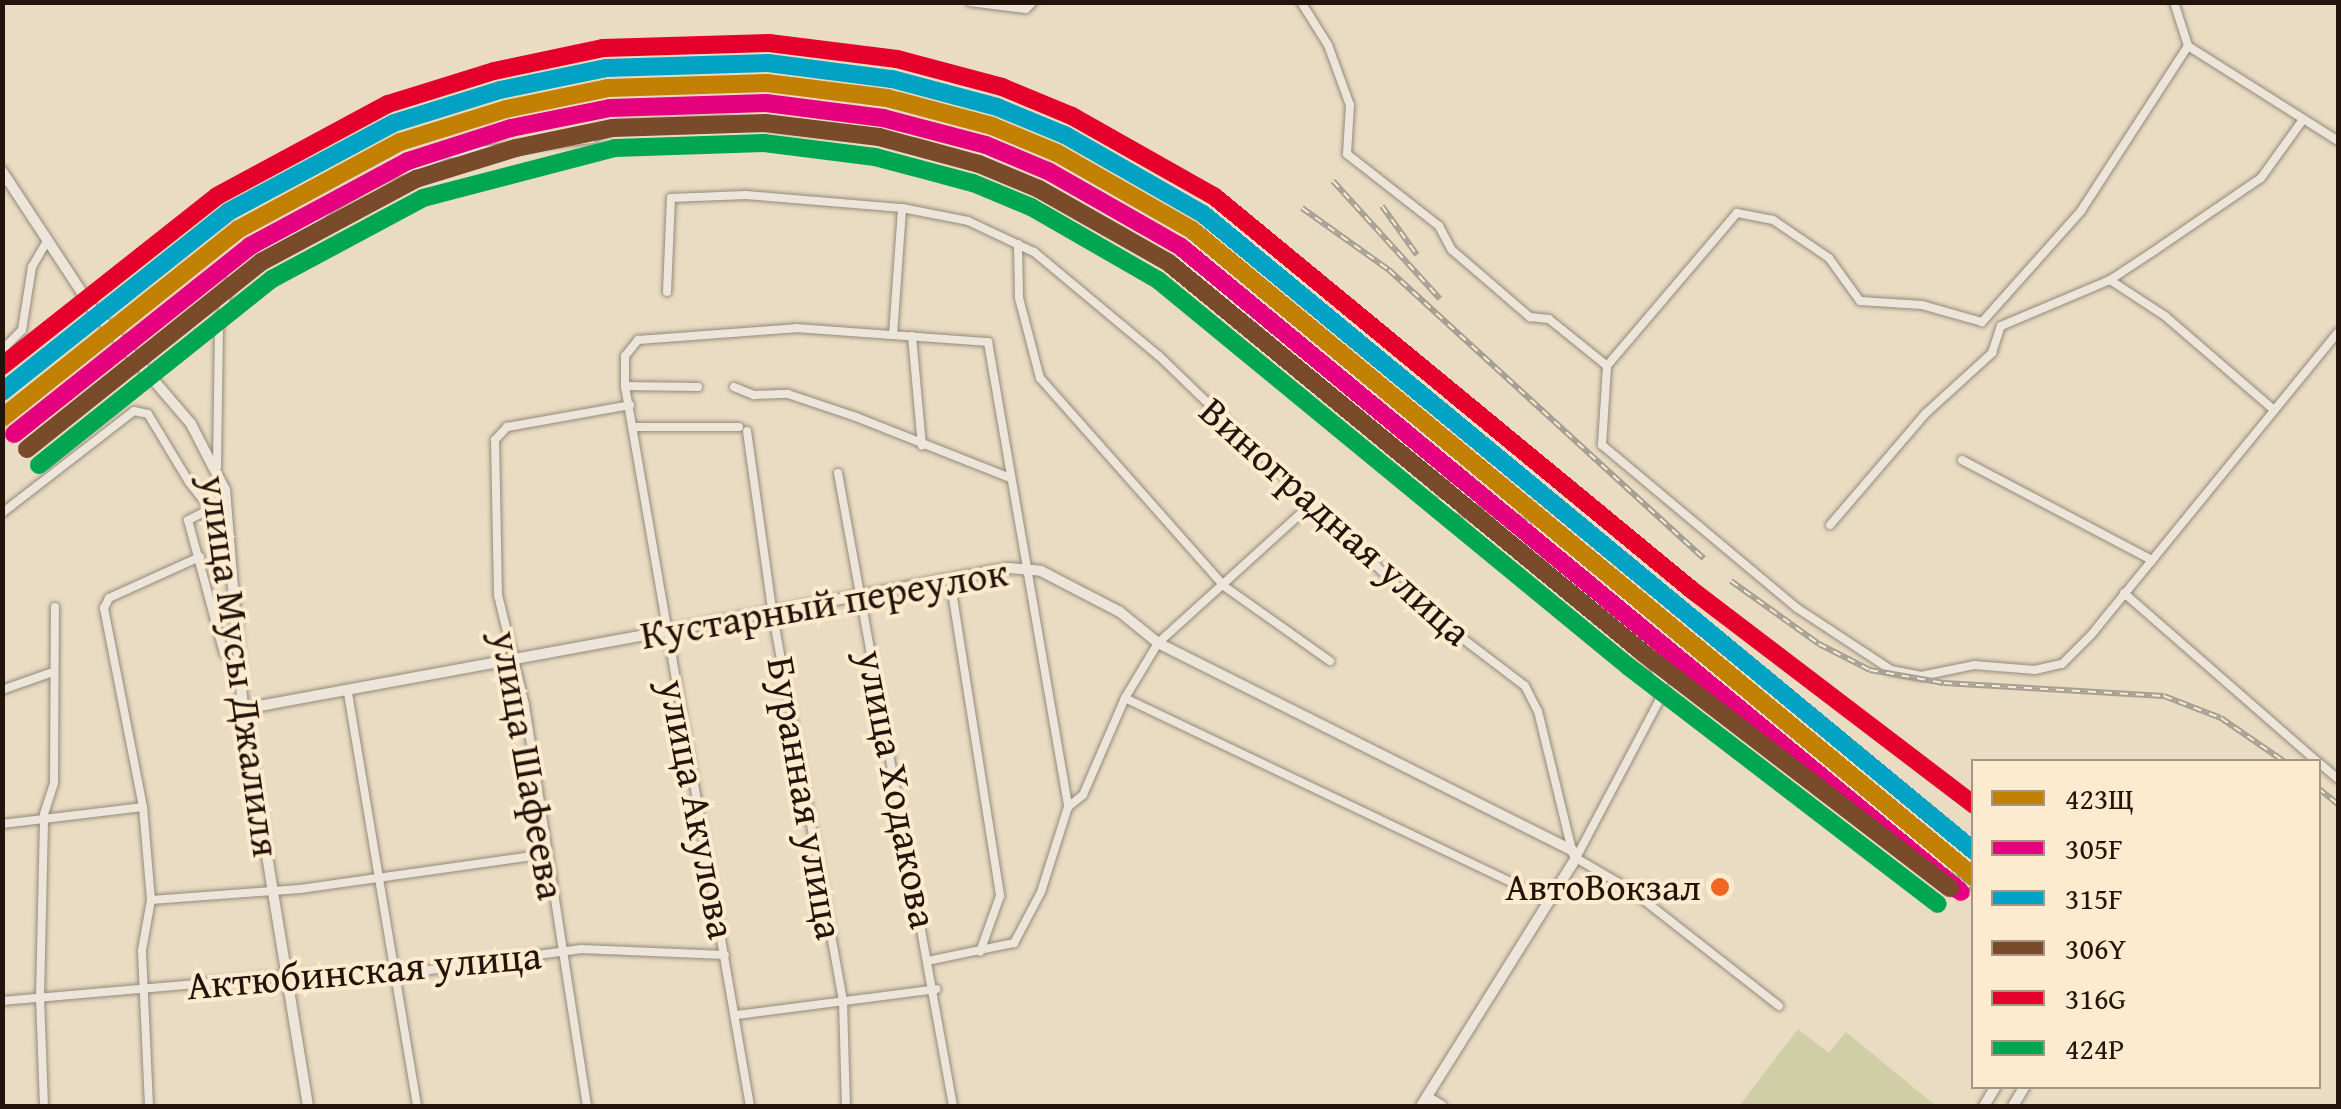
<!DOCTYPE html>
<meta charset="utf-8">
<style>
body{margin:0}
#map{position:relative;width:2341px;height:1109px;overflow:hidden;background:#eadcc3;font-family:"Gentium Book Plus",serif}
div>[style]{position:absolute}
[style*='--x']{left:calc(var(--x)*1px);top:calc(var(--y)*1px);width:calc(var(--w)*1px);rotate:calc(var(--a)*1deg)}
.green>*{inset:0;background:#d0cea6}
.roads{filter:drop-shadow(0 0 2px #948a7b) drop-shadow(0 0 2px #948a7b)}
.street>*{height:8px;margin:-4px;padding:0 4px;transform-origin:4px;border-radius:4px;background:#ede5d9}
.secondary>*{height:10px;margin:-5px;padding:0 5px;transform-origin:5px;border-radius:5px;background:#ede5d9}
.rail>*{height:6px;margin-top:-3px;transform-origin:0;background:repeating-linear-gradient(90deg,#fcebce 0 8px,#a69f94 0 16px);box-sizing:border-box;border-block:2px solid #a69f94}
.rail-1>*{height:18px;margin:-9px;padding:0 9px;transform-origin:9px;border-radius:9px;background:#c28102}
.rail-2>*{height:18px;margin:-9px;padding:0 9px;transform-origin:9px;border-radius:9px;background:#e5007d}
.rail-3>*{height:18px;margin:-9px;padding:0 9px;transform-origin:9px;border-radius:9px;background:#02a2c4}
.rail-4>*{height:18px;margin:-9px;padding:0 9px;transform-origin:9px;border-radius:9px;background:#7a4b2a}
.rail-5>*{height:18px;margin:-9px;padding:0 9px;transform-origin:9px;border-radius:9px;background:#e4002b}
.rail-6>*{height:18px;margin:-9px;padding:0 9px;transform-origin:9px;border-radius:9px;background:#00a651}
.dots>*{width:28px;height:28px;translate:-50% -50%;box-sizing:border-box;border:5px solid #fcebce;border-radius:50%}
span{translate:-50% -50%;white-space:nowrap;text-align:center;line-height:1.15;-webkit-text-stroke:8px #fcebce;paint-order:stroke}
.bus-label{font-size:38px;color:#24130a}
.right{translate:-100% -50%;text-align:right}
.street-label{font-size:40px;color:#24130a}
.frame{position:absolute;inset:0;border:5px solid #24130a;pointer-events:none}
.legend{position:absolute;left:1971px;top:759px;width:350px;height:330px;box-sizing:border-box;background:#fcebce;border:2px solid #a69580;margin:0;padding:12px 18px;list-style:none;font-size:30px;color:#24130a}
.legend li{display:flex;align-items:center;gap:20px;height:50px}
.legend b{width:50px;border:2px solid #a69580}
</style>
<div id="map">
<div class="green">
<div style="clip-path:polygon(1798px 1029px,1829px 1053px,1846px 1032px,1936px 1106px,1739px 1106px)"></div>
</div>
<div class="roads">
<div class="street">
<div style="--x:970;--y:2;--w:56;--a:7.1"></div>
<div style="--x:1026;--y:9;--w:10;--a:-45"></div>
<div style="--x:1301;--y:2;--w:51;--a:57.9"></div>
<div style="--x:1328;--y:45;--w:64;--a:69.9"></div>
<div style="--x:1350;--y:105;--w:49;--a:93.5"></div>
<div style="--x:1347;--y:154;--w:117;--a:38"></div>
<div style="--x:1439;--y:226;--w:27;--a:62"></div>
<div style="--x:1452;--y:250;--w:103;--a:40.7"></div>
<div style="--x:1530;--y:317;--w:19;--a:6"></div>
<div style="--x:1549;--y:319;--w:75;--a:39"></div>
<div style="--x:2174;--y:2;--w:46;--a:72.3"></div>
<div style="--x:2188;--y:46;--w:197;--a:123"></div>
<div style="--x:2081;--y:211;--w:149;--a:131.7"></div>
<div style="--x:1982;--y:322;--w:62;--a:-164.2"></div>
<div style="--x:1922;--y:305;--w:62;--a:-176.3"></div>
<div style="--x:1860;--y:301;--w:53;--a:-125.8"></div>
<div style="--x:1829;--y:258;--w:68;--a:-145.8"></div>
<div style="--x:1773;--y:220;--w:37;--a:-169"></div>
<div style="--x:1737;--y:213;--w:201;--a:130.4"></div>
<div style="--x:1607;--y:366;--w:79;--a:93.6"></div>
<div style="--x:1602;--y:445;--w:254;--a:39.9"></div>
<div style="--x:1797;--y:608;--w:113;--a:33.4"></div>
<div style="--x:1891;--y:670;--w:31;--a:11"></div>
<div style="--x:1921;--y:676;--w:54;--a:-11.7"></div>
<div style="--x:1974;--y:665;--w:61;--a:4.7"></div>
<div style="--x:2035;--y:670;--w:28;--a:-13"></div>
<div style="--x:2062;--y:664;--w:41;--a:-45"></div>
<div style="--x:2091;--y:635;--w:391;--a:-50.8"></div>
<div style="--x:2188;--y:46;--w:178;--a:32.3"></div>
<div style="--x:1018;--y:244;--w:54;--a:88.9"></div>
<div style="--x:1019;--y:298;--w:83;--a:75.3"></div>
<div style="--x:1040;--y:378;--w:278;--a:48.5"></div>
<div style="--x:1224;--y:586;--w:130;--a:35.3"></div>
<div style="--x:2110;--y:280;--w:66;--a:33.2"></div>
<div style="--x:2165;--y:316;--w:144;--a:40.8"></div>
<div style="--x:667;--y:292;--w:94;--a:-87.6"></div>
<div style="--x:671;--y:198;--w:75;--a:-2.3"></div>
<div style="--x:746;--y:195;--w:157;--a:4.8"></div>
<div style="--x:902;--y:208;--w:67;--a:11.1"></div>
<div style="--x:968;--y:221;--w:73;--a:25.2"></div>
<div style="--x:1034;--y:252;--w:163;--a:39.8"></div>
<div style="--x:1159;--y:356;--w:351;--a:44"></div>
<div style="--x:1412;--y:600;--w:142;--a:37.3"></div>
<div style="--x:1525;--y:686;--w:28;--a:63"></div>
<div style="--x:1538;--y:711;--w:143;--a:76.3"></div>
<div style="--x:893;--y:335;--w:127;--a:-85.9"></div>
<div style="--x:912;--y:336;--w:110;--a:84.8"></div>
<div style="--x:2;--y:350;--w:28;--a:-45"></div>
<div style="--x:22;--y:330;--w:64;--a:-81"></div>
<div style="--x:32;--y:267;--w:28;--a:-60"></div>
<div style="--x:625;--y:386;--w:73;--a:0.8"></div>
<div style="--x:734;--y:387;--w:22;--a:22"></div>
<div style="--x:754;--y:395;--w:34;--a:-2"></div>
<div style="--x:788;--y:394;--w:72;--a:18.7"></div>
<div style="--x:856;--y:417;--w:166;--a:21.6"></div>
<div style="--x:635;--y:427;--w:104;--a:0"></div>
<div style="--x:747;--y:431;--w:181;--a:82"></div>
<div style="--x:772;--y:610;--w:397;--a:79.7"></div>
<div style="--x:843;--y:1001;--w:105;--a:88.4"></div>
<div style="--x:1962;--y:460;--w:215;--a:27.8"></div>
<div style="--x:217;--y:467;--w:142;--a:-89.2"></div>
<div style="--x:219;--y:325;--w:53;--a:-75.7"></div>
<div style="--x:232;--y:274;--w:164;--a:-33.6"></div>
<div style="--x:369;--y:183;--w:85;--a:-19.9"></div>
<div style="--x:449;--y:154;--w:143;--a:-6"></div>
<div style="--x:591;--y:139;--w:31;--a:-27"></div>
<div style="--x:619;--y:125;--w:109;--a:-2.1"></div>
<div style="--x:728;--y:121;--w:107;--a:6.5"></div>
<div style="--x:838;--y:473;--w:643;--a:79.7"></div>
<div style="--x:1445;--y:484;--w:91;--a:26.8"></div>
<div style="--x:1526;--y:525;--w:16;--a:90"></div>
<div style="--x:1439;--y:502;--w:79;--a:21.4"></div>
<div style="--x:1513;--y:531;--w:45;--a:36.9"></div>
<div style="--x:1549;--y:558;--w:151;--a:46.1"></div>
<div style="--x:1654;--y:667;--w:18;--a:61"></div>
<div style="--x:1663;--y:683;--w:18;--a:103"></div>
<div style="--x:1659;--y:701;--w:178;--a:117.9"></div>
<div style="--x:1576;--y:858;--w:64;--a:30.2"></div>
<div style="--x:1631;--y:890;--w:188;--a:38.1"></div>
<div style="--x:210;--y:509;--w:25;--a:153"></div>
<div style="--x:188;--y:520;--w:138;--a:74.9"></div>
<div style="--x:224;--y:653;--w:19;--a:43"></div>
<div style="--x:2;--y:513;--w:167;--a:-37.7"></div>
<div style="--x:134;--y:411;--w:14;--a:12"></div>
<div style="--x:148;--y:414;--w:79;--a:58.9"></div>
<div style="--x:189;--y:482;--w:34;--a:52"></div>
<div style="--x:210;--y:509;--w:17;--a:24"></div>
<div style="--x:1830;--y:525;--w:146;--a:-49.4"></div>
<div style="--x:1925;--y:414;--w:91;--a:-42.3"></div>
<div style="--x:1992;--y:353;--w:28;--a:-72"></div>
<div style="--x:2001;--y:326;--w:118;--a:-22.9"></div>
<div style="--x:2110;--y:280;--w:49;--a:-33.4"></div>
<div style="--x:2151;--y:253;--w:133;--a:-34.3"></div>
<div style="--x:2261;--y:178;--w:70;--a:-54.3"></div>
<div style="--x:950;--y:579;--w:321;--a:81"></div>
<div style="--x:1000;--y:896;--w:59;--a:109.7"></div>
<div style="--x:2124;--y:593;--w:257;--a:41.1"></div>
<div style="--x:2;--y:690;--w:51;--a:-19.5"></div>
<div style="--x:348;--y:693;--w:419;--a:80.5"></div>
<div style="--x:1125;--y:698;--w:471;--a:25.5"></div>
<div style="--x:2318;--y:762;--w:26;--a:40"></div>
<div style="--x:1068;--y:807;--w:19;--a:-39"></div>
<div style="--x:1083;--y:795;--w:106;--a:-66.6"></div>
<div style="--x:1125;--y:698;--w:64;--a:-59"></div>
<div style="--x:1158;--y:643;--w:204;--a:-42.2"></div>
<div style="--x:2;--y:824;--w:142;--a:-6.9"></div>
<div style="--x:151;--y:900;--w:149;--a:-4.2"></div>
<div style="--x:300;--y:889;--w:249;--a:-8.1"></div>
<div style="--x:2;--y:1001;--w:287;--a:-5"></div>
<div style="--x:288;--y:976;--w:120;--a:-1.4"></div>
<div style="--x:408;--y:973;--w:175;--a:-7.9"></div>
<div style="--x:581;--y:949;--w:144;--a:2.4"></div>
<div style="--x:737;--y:1015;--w:201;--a:-7.4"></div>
<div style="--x:44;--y:1106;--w:109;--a:-92.1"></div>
<div style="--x:40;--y:997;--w:183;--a:-88.7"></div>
<div style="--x:44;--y:814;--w:33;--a:-72"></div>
<div style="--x:54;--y:783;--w:176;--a:-89.7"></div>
<div style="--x:149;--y:1106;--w:156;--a:-92.6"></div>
<div style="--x:142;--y:950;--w:51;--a:-79.8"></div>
<div style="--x:151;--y:900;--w:93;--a:-94.9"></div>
<div style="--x:143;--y:807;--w:203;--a:-101.1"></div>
<div style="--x:104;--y:608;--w:11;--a:-63"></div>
<div style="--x:109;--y:598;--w:100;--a:-24.3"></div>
<div style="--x:587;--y:1106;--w:406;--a:-98.8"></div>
<div style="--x:525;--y:705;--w:113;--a:-103.8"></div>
<div style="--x:498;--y:595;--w:155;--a:-91.1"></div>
<div style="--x:495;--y:440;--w:18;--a:-47"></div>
<div style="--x:507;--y:427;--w:125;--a:-10.1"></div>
<div style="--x:750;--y:1106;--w:731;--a:-99.85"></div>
<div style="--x:625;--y:386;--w:30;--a:-90"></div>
<div style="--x:625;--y:356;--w:21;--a:-51"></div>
<div style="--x:638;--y:340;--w:158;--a:-4.3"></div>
<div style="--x:796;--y:328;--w:193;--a:4.2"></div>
<div style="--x:988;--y:342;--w:472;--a:80.2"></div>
<div style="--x:1068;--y:807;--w:89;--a:107.6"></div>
<div style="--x:1041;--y:892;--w:58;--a:117.9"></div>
<div style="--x:1014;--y:943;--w:84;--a:168.3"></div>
</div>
<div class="secondary">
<div style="--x:2;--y:171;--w:164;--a:56.7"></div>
<div style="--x:92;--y:308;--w:153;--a:49.5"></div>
<div style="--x:191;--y:424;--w:74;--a:62.7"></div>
<div style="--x:225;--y:490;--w:220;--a:85.3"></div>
<div style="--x:243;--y:709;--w:402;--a:80.7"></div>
<div style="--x:243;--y:709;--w:779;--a:-10.43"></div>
<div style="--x:1009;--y:568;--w:32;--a:5"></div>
<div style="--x:1041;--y:571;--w:89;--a:27.4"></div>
<div style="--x:1120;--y:612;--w:49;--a:39.2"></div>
<div style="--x:1158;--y:643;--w:463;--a:26.6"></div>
<div style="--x:1572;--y:850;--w:9;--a:63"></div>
<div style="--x:1576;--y:858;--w:292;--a:122"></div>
<div style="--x:1427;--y:1097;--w:17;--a:31"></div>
<div style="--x:1984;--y:1106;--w:23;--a:-59"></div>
<div style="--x:2013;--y:1106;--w:23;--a:-59"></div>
</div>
</div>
<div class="rail">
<div style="--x:1333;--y:181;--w:159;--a:47.8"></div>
<div style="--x:1382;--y:206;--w:60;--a:54.5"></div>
<div style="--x:1302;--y:208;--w:107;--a:35.5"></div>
<div style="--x:1389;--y:270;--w:427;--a:42.5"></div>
<div style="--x:1731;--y:581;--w:108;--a:35.6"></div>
<div style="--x:1819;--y:644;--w:57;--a:27"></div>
<div style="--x:1870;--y:670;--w:75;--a:10"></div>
<div style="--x:1944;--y:683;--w:220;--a:3.4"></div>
<div style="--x:2164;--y:696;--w:61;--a:21.1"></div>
<div style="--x:2221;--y:718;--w:78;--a:34.5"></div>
<div style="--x:2318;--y:788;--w:26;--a:39"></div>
<div style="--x:1856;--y:812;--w:141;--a:33.5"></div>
</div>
<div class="rail-1">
<div style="--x:2;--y:418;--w:303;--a:-38.6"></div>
<div style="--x:239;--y:229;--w:183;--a:-28.4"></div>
<div style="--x:400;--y:142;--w:111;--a:-17.3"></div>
<div style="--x:506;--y:109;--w:104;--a:-11.6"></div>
<div style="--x:608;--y:88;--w:159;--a:-1.8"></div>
<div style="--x:767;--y:83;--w:121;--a:7.1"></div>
<div style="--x:887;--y:98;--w:109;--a:14.9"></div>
<div style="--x:992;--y:126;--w:70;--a:22.6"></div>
<div style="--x:1057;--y:153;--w:155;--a:29.7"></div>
<div style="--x:1192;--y:230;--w:1015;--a:39.6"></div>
</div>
<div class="rail-2">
<div style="--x:14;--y:434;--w:302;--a:-38.5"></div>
<div style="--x:250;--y:246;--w:179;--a:-28.3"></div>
<div style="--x:408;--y:161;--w:108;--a:-17.8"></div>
<div style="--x:511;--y:128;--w:101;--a:-11.4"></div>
<div style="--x:610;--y:108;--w:156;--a:-1.8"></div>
<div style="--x:766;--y:103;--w:118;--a:7.3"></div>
<div style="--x:883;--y:118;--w:106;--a:14.7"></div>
<div style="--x:986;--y:145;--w:67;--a:22.8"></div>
<div style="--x:1048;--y:171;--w:153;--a:29.7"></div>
<div style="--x:1181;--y:247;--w:1012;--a:39.59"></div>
</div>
<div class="rail-3">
<div style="--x:2;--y:392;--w:289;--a:-38.5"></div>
<div style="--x:228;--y:212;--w:188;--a:-28.2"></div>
<div style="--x:394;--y:123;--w:111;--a:-17.3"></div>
<div style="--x:500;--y:90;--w:108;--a:-11.7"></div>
<div style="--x:606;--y:68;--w:162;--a:-1.8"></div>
<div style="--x:768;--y:63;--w:125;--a:7.4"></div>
<div style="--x:892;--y:79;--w:109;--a:14.9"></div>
<div style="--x:997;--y:107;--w:74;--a:22.4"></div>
<div style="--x:1065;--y:135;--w:159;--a:29.8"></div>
<div style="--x:1203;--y:214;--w:1000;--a:39.56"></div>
</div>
<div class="rail-4">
<div style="--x:27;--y:449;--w:300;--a:-38.6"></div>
<div style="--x:261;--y:262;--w:176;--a:-28.2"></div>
<div style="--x:416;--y:179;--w:105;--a:-17.2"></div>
<div style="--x:516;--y:148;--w:99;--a:-11.7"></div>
<div style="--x:613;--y:128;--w:152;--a:-1.9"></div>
<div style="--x:765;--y:123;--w:115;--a:7"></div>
<div style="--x:879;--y:137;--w:104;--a:15.1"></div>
<div style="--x:979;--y:164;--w:65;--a:22.6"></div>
<div style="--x:1039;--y:189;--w:150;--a:29.6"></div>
<div style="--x:1169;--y:263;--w:612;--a:39.43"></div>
<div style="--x:1642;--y:652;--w:388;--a:37.5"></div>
</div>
<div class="rail-5">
<div style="--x:2;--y:366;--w:274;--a:-38.3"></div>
<div style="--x:217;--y:196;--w:194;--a:-28.3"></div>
<div style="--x:388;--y:104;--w:111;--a:-17.3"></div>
<div style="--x:494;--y:71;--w:111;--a:-11.9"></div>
<div style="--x:603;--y:48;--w:166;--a:-1.7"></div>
<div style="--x:769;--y:43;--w:129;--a:7.1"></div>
<div style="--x:897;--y:59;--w:109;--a:14.9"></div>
<div style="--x:1002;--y:87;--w:76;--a:22.5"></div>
<div style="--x:1072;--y:116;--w:164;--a:29.5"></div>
<div style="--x:1215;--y:197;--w:618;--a:39.49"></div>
<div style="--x:1692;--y:590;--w:355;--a:37.3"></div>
</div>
<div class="rail-6">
<div style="--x:39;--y:465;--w:298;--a:-38.6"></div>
<div style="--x:272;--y:279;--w:171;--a:-28.2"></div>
<div style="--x:423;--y:198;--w:198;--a:-14.6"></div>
<div style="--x:615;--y:148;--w:149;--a:-1.9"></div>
<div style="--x:764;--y:143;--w:112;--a:7.2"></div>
<div style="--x:875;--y:157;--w:101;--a:14.9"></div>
<div style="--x:973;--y:183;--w:63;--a:22.5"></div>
<div style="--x:1031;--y:207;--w:146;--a:29.9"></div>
<div style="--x:1158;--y:280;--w:610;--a:39.41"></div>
<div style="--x:1629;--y:667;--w:389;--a:37.5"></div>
</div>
<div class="dots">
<div style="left:1720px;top:887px;background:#f26522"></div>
</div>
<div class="bus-label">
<span class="right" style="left:1701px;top:887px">АвтоВокзал</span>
</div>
<div class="street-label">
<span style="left:1336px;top:521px;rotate:42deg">Виноградная улица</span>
<span style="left:824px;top:603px;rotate:-10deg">Кустарный переулок</span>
<span style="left:241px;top:666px;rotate:82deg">улица Мусы Джалиля</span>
<span style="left:529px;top:765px;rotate:80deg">улица Шафеева</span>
<span style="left:898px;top:789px;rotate:79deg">улица Ходакова</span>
<span style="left:806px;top:798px;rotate:80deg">Буранная улица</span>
<span style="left:698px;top:809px;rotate:79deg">улица Акулова</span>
<span style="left:364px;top:970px;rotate:-5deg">Актюбинская улица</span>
</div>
<div class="frame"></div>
<ul class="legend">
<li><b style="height:12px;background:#c28102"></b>423Щ</li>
<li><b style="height:12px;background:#e5007d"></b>305F</li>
<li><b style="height:12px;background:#02a2c4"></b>315F</li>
<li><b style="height:12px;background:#7a4b2a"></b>306Y</li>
<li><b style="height:12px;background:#e4002b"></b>316G</li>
<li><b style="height:12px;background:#00a651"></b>424Р</li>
</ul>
</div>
